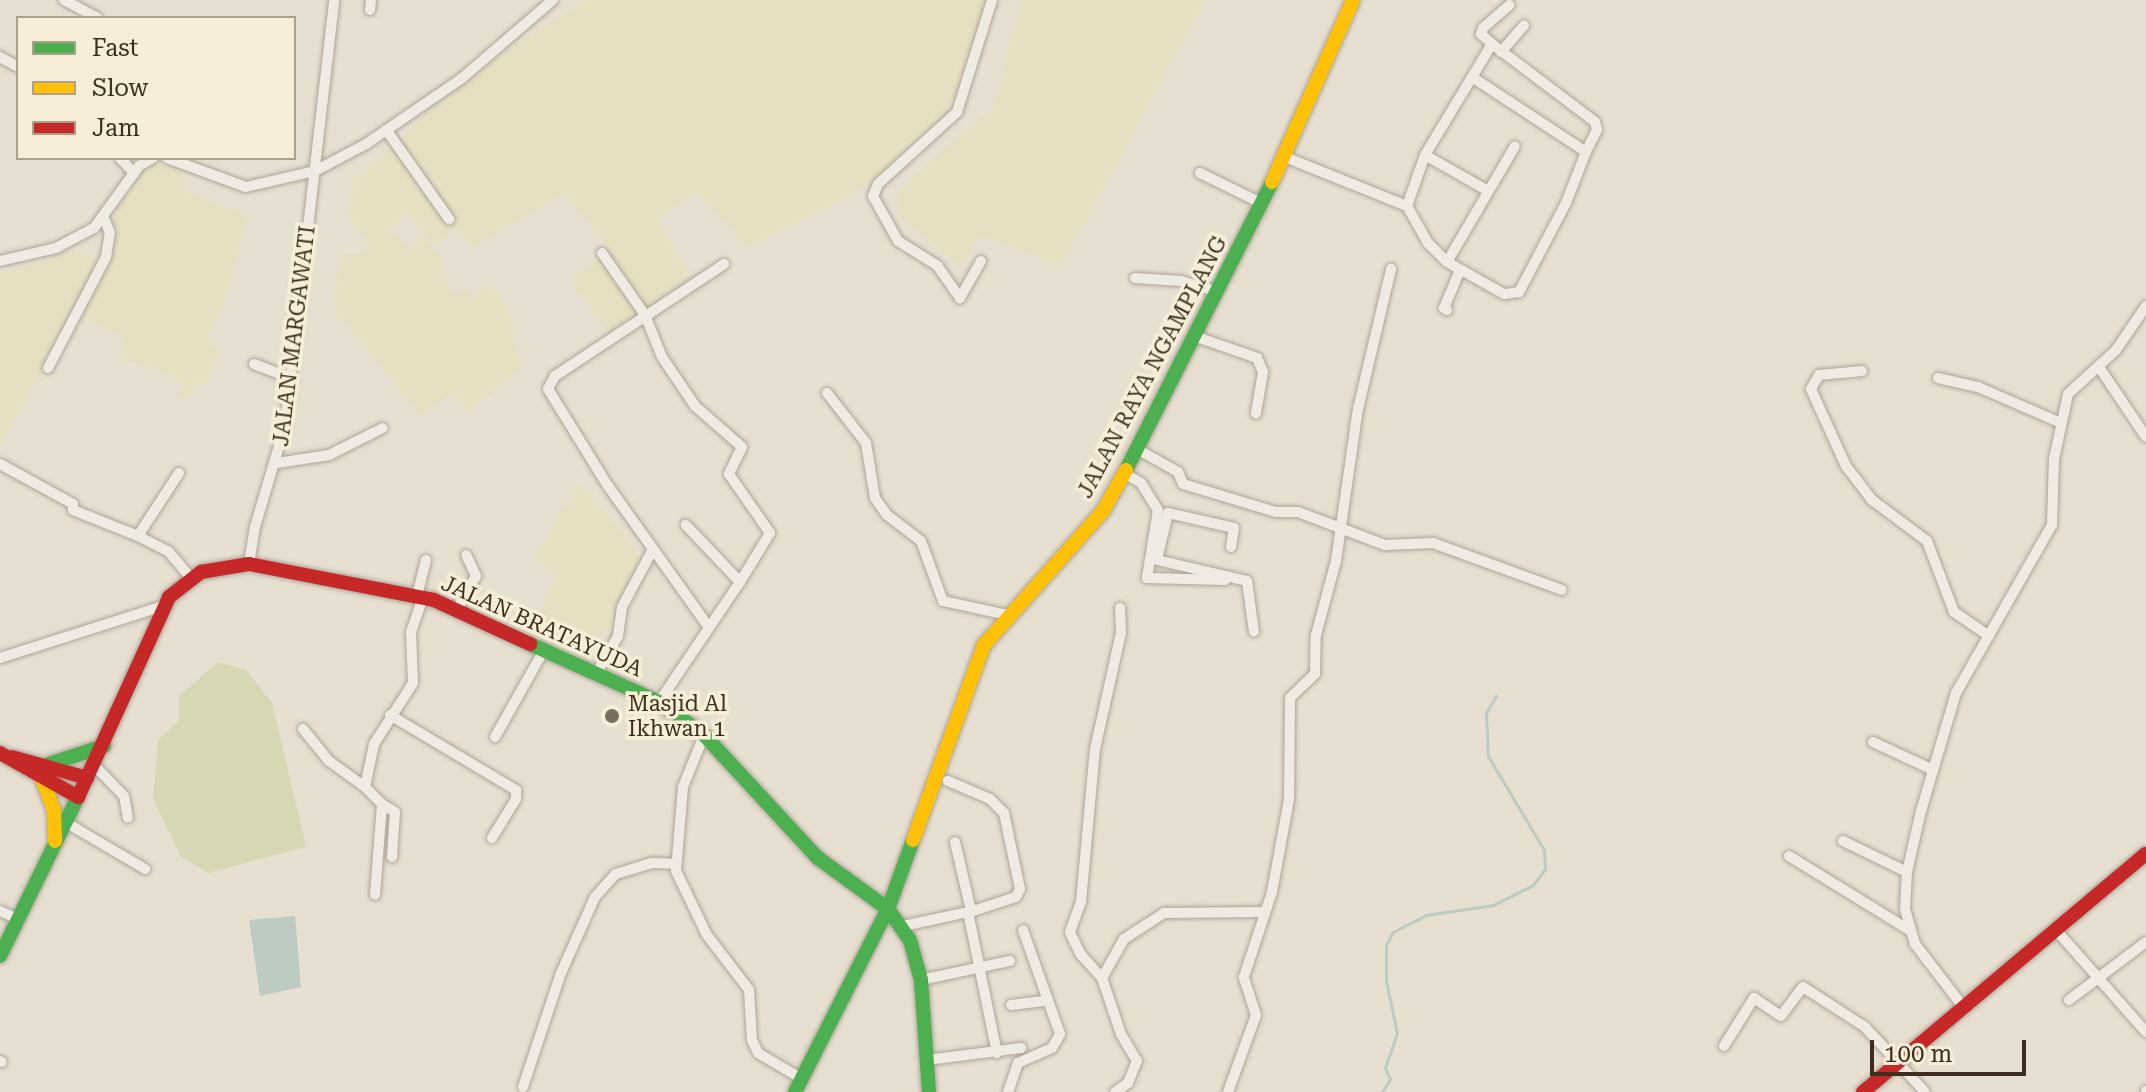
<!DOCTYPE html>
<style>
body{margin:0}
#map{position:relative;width:2146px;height:1092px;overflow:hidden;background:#e7e0d1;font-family:"Roboto Serif",serif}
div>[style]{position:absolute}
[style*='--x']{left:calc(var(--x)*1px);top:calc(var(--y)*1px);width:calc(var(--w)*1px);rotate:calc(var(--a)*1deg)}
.farmland>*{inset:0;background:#e6dfc2}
.green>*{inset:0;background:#d6d7b3}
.water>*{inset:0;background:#bcccc2}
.stream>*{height:3px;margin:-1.5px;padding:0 1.5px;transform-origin:1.5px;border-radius:1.5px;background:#bcccc2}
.roads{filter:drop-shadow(0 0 2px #ada599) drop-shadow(0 0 2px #ada599)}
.street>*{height:10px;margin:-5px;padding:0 5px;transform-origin:5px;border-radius:5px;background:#efebe3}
.fast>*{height:14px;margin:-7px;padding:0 7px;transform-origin:7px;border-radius:7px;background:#4caf50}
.slow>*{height:14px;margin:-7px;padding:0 7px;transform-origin:7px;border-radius:7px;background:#ffc107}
.jam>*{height:14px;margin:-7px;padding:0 7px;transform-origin:7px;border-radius:7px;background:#c62828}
.dots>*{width:22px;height:22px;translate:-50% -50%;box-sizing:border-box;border:4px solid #f7eed8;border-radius:50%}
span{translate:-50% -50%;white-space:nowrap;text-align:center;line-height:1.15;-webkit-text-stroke:7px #f7eed8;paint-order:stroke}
.street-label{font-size:22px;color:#3d2e20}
.poi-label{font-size:22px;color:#3d2e20}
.left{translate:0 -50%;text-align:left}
.legend{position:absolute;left:16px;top:16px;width:280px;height:144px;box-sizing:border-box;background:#f7eed8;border:2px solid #ada18e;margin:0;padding:10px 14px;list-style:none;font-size:24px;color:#3d2e20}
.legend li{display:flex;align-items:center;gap:16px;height:40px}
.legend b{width:40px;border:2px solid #ada18e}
.scale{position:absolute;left:1870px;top:1040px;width:156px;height:36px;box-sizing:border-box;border:4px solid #3d2e20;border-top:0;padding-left:10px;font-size:24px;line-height:28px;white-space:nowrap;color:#3d2e20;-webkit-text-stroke:6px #f7eed8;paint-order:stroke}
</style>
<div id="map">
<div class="farmland">
<div style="clip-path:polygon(587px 0,990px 0,947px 125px,848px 198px,748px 248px,697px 192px,658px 219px,690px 278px,610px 334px,570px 281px,609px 250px,565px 193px,473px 248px,453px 227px,437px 246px,407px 214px,390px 229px,410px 249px,424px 236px,445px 263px,439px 273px,454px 294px,465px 286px,474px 297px,491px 283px,517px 322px,511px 327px,523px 366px,469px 414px,452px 392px,421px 417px,333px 307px,341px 255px,362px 253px,371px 246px,347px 214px,353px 184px,461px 79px)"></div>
<div style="clip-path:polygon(1020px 0,1206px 0,1061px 267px,981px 235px,961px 267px,899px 216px,898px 190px,993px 107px)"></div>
<div style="clip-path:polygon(157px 162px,183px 170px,186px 192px,248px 214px,232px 283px,207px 340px,220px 353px,206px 385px,197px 382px,189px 401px,177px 397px,184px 379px,120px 358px,122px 336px,82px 318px,112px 257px,112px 218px,139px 174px)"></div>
<div style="clip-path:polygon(80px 250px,103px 263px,0 447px,0 273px)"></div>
<div style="clip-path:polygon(579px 482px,644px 560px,620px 606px,618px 633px,598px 631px,586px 658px,533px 630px,555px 574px,533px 559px)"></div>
</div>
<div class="green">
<div style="clip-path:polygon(218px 662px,246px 670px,272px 703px,306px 847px,208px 873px,181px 857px,153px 799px,158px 740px,179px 721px,179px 696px)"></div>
</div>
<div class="water">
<div style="clip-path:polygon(295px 916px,301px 987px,260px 996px,249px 920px)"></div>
</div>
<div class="stream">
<div style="--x:1382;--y:1092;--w:15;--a:-58"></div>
<div style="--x:1390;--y:1079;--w:12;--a:-114"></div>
<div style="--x:1385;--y:1068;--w:37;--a:-71"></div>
<div style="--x:1397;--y:1033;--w:53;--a:-101.9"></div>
<div style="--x:1386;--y:981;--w:36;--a:-90"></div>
<div style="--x:1386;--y:945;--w:15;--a:-62"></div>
<div style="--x:1393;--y:932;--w:37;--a:-27"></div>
<div style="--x:1426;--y:915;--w:68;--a:-8.5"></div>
<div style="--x:1493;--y:905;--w:45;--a:-26.6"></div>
<div style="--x:1533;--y:885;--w:20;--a:-53"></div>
<div style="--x:1545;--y:869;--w:19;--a:-93"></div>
<div style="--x:1544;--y:850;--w:109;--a:-120.8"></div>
<div style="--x:1488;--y:756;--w:43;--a:-92.7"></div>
<div style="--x:1486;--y:713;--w:20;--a:-60"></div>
</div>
<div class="roads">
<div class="street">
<div style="--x:64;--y:0;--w:38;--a:28"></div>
<div style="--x:370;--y:10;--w:10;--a:-84"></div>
<div style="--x:1492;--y:44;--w:15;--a:-138"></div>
<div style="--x:1481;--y:34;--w:6;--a:-72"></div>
<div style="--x:1483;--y:28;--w:35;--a:-41"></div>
<div style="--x:1501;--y:52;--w:35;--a:-49"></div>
<div style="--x:0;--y:57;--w:21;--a:29"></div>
<div style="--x:1472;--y:77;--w:136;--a:33.3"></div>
<div style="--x:1586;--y:152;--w:55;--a:111.4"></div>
<div style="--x:1566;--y:203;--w:101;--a:117.8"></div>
<div style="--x:1519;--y:292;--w:15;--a:172"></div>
<div style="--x:1504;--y:294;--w:65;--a:-150.7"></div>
<div style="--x:1447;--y:262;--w:27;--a:-135"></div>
<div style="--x:1428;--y:243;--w:43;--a:-119.6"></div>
<div style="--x:1407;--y:206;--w:54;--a:-70.6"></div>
<div style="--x:1425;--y:155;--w:130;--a:-58.9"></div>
<div style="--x:1492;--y:44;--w:129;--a:37.1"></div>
<div style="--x:1595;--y:122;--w:8;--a:76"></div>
<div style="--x:1597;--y:130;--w:25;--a:117"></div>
<div style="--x:387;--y:131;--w:108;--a:54.8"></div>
<div style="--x:1425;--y:155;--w:73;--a:29.7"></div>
<div style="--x:1285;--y:157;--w:131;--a:21.9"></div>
<div style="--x:120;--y:158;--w:21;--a:47"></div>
<div style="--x:167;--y:158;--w:84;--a:20.2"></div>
<div style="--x:246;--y:187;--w:71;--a:-13.1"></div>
<div style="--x:315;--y:171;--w:58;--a:-27.9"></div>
<div style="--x:366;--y:144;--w:115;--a:-34.4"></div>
<div style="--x:461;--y:79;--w:121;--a:-40.7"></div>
<div style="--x:1200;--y:173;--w:68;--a:26.2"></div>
<div style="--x:602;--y:253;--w:75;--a:55.3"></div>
<div style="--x:645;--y:315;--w:45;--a:68"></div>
<div style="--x:662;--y:357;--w:59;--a:56"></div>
<div style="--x:695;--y:406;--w:62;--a:41.1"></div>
<div style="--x:742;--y:447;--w:30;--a:116"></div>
<div style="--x:729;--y:474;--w:72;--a:55.2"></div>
<div style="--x:770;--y:533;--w:57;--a:121.5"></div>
<div style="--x:0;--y:261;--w:57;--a:-13.1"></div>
<div style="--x:56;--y:248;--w:43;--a:-27.8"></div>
<div style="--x:94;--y:228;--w:77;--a:-54"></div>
<div style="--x:139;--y:166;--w:16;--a:-30"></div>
<div style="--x:981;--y:261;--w:43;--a:119.6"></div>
<div style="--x:960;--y:298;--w:39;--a:-125"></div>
<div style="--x:938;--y:266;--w:47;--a:-148"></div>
<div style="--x:898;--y:241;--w:51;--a:-119.1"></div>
<div style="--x:873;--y:196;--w:13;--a:-67"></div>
<div style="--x:878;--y:184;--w:107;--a:-42.3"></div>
<div style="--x:957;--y:112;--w:117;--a:-72.6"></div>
<div style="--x:1447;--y:262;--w:134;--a:-59.6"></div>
<div style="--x:1135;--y:278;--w:46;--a:3.7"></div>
<div style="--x:1181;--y:281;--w:37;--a:16"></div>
<div style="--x:1447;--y:310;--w:4;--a:-146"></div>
<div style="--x:1444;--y:308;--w:41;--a:-67.2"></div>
<div style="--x:1194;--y:336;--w:67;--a:19.2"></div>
<div style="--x:1257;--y:358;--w:15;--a:67"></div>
<div style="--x:1263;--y:372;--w:42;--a:99.7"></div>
<div style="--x:254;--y:364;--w:40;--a:21"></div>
<div style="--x:2099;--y:367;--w:84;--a:56.1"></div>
<div style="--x:48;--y:368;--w:125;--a:-62.4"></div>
<div style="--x:106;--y:257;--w:24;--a:-81"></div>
<div style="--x:110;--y:233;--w:16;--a:-112"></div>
<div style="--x:1862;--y:371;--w:43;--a:174.7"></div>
<div style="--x:1819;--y:375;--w:16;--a:120"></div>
<div style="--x:1811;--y:389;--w:85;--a:65.6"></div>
<div style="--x:1846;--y:466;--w:43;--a:52.6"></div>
<div style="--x:1872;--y:500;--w:69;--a:36.7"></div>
<div style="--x:1927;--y:541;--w:76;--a:69.2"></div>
<div style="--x:1954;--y:612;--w:42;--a:34.4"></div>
<div style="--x:1938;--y:378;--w:41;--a:12.7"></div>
<div style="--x:1978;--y:387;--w:90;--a:23.4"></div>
<div style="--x:827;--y:393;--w:63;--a:52"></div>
<div style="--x:866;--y:443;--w:56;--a:80.7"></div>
<div style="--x:875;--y:498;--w:21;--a:55"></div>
<div style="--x:887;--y:515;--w:43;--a:37.4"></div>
<div style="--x:921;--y:541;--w:64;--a:69.9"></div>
<div style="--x:943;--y:601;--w:66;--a:12.3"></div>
<div style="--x:1137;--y:449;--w:47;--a:29.3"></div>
<div style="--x:1178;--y:472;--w:13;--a:67"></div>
<div style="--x:1183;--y:484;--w:97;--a:16.8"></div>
<div style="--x:1276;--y:512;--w:22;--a:0"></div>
<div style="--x:1298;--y:512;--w:93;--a:20.8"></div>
<div style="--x:1385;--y:545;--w:48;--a:-2.4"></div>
<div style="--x:1433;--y:543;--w:137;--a:20"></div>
<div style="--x:277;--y:463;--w:53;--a:-8.7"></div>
<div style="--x:329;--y:455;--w:60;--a:-26.6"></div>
<div style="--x:0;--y:464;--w:83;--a:28.7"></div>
<div style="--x:73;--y:504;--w:6;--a:90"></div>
<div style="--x:73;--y:510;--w:70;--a:21.8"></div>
<div style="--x:179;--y:473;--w:75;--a:123.1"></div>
<div style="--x:138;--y:536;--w:35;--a:27"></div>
<div style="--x:169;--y:552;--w:34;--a:50"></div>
<div style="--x:1124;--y:473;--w:20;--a:30"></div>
<div style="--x:1141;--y:483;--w:32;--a:58"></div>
<div style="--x:1158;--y:510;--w:69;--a:99.2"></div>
<div style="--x:1147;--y:578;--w:78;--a:1.5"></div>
<div style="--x:1231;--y:547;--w:19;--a:-81"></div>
<div style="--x:1234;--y:528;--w:68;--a:-167.2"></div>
<div style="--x:1168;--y:513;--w:48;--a:103.2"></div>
<div style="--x:1157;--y:560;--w:92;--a:13.1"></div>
<div style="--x:1247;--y:581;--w:51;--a:82.2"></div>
<div style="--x:249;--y:564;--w:37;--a:-81"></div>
<div style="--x:255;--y:527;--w:105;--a:-73.5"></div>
<div style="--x:285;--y:426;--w:429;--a:-83.4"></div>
<div style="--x:417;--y:596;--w:37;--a:-76"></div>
<div style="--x:457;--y:609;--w:38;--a:-60"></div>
<div style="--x:476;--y:576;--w:23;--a:-115"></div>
<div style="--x:708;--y:626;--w:172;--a:-125.5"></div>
<div style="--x:608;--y:486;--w:114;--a:-121.7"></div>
<div style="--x:548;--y:389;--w:15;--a:-62"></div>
<div style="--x:555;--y:376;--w:203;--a:-33.5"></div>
<div style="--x:0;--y:658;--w:171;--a:-17.7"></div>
<div style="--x:596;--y:674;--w:44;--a:-59.9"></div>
<div style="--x:618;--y:636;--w:29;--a:-82"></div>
<div style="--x:622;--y:607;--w:66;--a:-61.9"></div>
<div style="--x:659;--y:702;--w:145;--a:-56"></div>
<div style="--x:740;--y:582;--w:79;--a:-133.5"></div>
<div style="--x:390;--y:715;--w:147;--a:30.8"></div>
<div style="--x:516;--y:790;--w:9;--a:90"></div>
<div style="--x:516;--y:799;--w:46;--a:121.6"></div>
<div style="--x:303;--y:729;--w:41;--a:50.9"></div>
<div style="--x:329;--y:761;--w:44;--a:35.8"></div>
<div style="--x:365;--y:787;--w:44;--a:-78.2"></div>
<div style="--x:374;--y:744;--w:72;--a:-57.4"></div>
<div style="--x:413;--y:683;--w:51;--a:-92.2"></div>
<div style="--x:411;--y:632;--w:37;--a:-71"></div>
<div style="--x:704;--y:735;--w:56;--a:112"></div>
<div style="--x:683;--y:787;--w:84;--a:94.8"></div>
<div style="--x:676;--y:871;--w:71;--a:64.2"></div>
<div style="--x:707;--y:935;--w:69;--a:52.6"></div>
<div style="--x:749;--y:990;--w:50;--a:86.6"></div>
<div style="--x:752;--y:1040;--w:14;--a:65"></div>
<div style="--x:758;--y:1053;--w:51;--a:30.6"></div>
<div style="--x:495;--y:737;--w:100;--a:-60.6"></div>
<div style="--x:1873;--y:742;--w:66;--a:25"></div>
<div style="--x:94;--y:765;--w:43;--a:45.9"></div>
<div style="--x:124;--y:796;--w:22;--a:80"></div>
<div style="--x:365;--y:787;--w:24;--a:45"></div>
<div style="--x:382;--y:804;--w:91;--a:94.4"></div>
<div style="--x:382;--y:804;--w:15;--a:32"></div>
<div style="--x:395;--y:812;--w:45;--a:93.8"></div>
<div style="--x:65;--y:822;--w:93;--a:30.4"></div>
<div style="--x:1843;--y:841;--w:71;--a:25.8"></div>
<div style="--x:955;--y:842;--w:71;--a:76.9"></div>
<div style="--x:1789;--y:856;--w:143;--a:31.6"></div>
<div style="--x:0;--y:911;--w:20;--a:24"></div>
<div style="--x:968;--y:912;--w:144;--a:78.4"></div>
<div style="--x:903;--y:926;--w:72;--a:-12.1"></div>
<div style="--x:973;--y:911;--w:45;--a:-18"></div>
<div style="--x:1016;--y:897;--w:9;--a:-63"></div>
<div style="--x:1020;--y:889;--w:78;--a:-101.9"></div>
<div style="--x:1004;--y:813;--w:20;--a:-135"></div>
<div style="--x:990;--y:799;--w:46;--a:-156.8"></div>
<div style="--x:2056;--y:930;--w:136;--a:48.6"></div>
<div style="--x:1102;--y:978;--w:45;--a:-60.6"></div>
<div style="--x:1124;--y:939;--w:48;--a:-33"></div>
<div style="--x:1164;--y:913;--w:101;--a:-0.6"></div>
<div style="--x:921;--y:980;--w:91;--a:-12.1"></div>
<div style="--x:2069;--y:1000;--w:96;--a:-37"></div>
<div style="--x:1011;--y:1005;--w:33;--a:-7"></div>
<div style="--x:1964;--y:1008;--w:81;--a:-127.4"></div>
<div style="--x:1915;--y:944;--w:36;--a:-106"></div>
<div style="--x:1905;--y:909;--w:37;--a:-87"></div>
<div style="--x:1907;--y:872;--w:63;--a:-77.1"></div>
<div style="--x:1921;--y:811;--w:123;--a:-73.5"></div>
<div style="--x:1956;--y:693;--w:193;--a:-60.3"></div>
<div style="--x:2052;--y:525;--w:66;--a:-88.3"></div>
<div style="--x:2054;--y:459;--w:66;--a:-77.8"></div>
<div style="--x:2068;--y:394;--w:65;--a:-42.5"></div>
<div style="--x:2116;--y:350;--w:53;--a:-55.7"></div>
<div style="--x:1724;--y:1046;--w:57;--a:-58"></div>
<div style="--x:1754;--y:998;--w:32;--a:34"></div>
<div style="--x:1781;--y:1016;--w:36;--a:-53"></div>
<div style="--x:1803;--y:987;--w:74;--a:32.8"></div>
<div style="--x:1865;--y:1027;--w:88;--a:47.3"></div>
<div style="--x:927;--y:1060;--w:95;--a:-7.3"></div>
<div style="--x:0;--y:1061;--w:2;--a:27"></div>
<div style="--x:523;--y:1087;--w:120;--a:-71.6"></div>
<div style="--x:561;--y:973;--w:83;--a:-65.9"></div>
<div style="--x:595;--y:897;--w:31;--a:-48"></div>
<div style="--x:616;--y:874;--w:38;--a:-17"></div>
<div style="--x:652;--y:863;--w:23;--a:2"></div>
<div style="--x:1008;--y:1092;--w:31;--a:-71"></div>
<div style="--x:1018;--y:1063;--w:37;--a:-24"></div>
<div style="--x:1052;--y:1048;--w:16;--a:-60"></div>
<div style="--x:1060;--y:1034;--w:110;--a:-109.6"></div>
<div style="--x:1115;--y:1092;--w:16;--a:-35"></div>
<div style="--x:1128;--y:1083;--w:24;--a:-68"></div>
<div style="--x:1137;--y:1061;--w:31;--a:-121"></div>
<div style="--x:1121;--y:1034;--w:59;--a:-108.7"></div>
<div style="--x:1102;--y:978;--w:31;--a:-132"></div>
<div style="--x:1081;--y:955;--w:25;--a:-116"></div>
<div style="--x:1070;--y:932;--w:32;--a:-70"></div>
<div style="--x:1081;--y:902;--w:154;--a:-84.8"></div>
<div style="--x:1095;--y:749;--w:119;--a:-77.4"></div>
<div style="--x:1121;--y:633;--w:25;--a:-92"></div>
<div style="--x:1228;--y:1092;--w:82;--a:-70"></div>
<div style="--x:1256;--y:1015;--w:40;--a:-108"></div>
<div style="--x:1244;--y:977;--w:89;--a:-71.8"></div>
<div style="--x:1272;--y:892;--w:95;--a:-79.6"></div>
<div style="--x:1289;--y:799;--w:101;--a:-89.4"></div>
<div style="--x:1290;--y:698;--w:35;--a:-44"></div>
<div style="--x:1315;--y:674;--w:39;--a:-89"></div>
<div style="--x:1316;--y:635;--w:77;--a:-74.9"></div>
<div style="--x:1336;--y:561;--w:154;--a:-81.8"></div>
<div style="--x:1358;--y:409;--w:144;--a:-76.7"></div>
<div style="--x:2146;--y:1092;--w:1;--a:-90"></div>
</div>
<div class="fast">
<div style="--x:1126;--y:470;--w:323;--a:-63.1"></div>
<div style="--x:530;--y:644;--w:141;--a:24.2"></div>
<div style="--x:659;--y:702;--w:56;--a:36.3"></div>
<div style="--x:704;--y:735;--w:168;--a:47.2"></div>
<div style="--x:818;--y:858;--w:87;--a:36.1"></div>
<div style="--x:888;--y:909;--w:73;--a:-70.1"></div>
<div style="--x:49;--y:764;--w:58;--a:-18.1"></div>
<div style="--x:0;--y:956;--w:177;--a:-63.9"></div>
<div style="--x:795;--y:1092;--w:205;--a:-63.1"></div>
<div style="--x:888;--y:909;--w:38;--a:55"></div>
<div style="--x:910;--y:940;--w:41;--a:74.6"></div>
<div style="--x:921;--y:980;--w:112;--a:85.9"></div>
</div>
<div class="slow">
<div style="--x:1272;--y:182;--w:199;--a:-66"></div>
<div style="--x:42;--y:779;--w:33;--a:69"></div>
<div style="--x:54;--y:810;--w:31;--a:88"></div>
<div style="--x:913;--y:840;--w:208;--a:-70"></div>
<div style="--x:984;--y:645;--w:179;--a:-48.4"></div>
<div style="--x:1103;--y:511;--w:47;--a:-60.7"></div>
</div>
<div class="jam">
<div style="--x:0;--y:753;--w:90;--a:29.4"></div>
<div style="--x:78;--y:797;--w:220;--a:-65.5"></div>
<div style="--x:169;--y:597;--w:41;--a:-38"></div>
<div style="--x:201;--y:572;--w:49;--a:-9.5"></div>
<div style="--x:249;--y:564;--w:188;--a:11"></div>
<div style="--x:434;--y:600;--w:106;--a:24.6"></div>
<div style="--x:12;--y:757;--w:78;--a:15.6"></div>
<div style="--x:1863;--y:1092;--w:370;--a:-40.1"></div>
</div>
</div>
<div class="dots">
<div style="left:612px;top:716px;background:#786c5e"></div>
</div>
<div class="street-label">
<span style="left:294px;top:336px;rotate:-83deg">JALAN MARGAWATI</span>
<span style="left:1152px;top:367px;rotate:-62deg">JALAN RAYA NGAMPLANG</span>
<span style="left:542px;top:626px;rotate:24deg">JALAN BRATAYUDA</span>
</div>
<div class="poi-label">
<span class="left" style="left:628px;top:716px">Masjid Al<br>Ikhwan 1</span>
</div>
<ul class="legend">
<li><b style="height:10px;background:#4caf50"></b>Fast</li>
<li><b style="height:10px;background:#ffc107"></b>Slow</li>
<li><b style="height:10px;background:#c62828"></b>Jam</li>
</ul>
<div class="scale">100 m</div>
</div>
